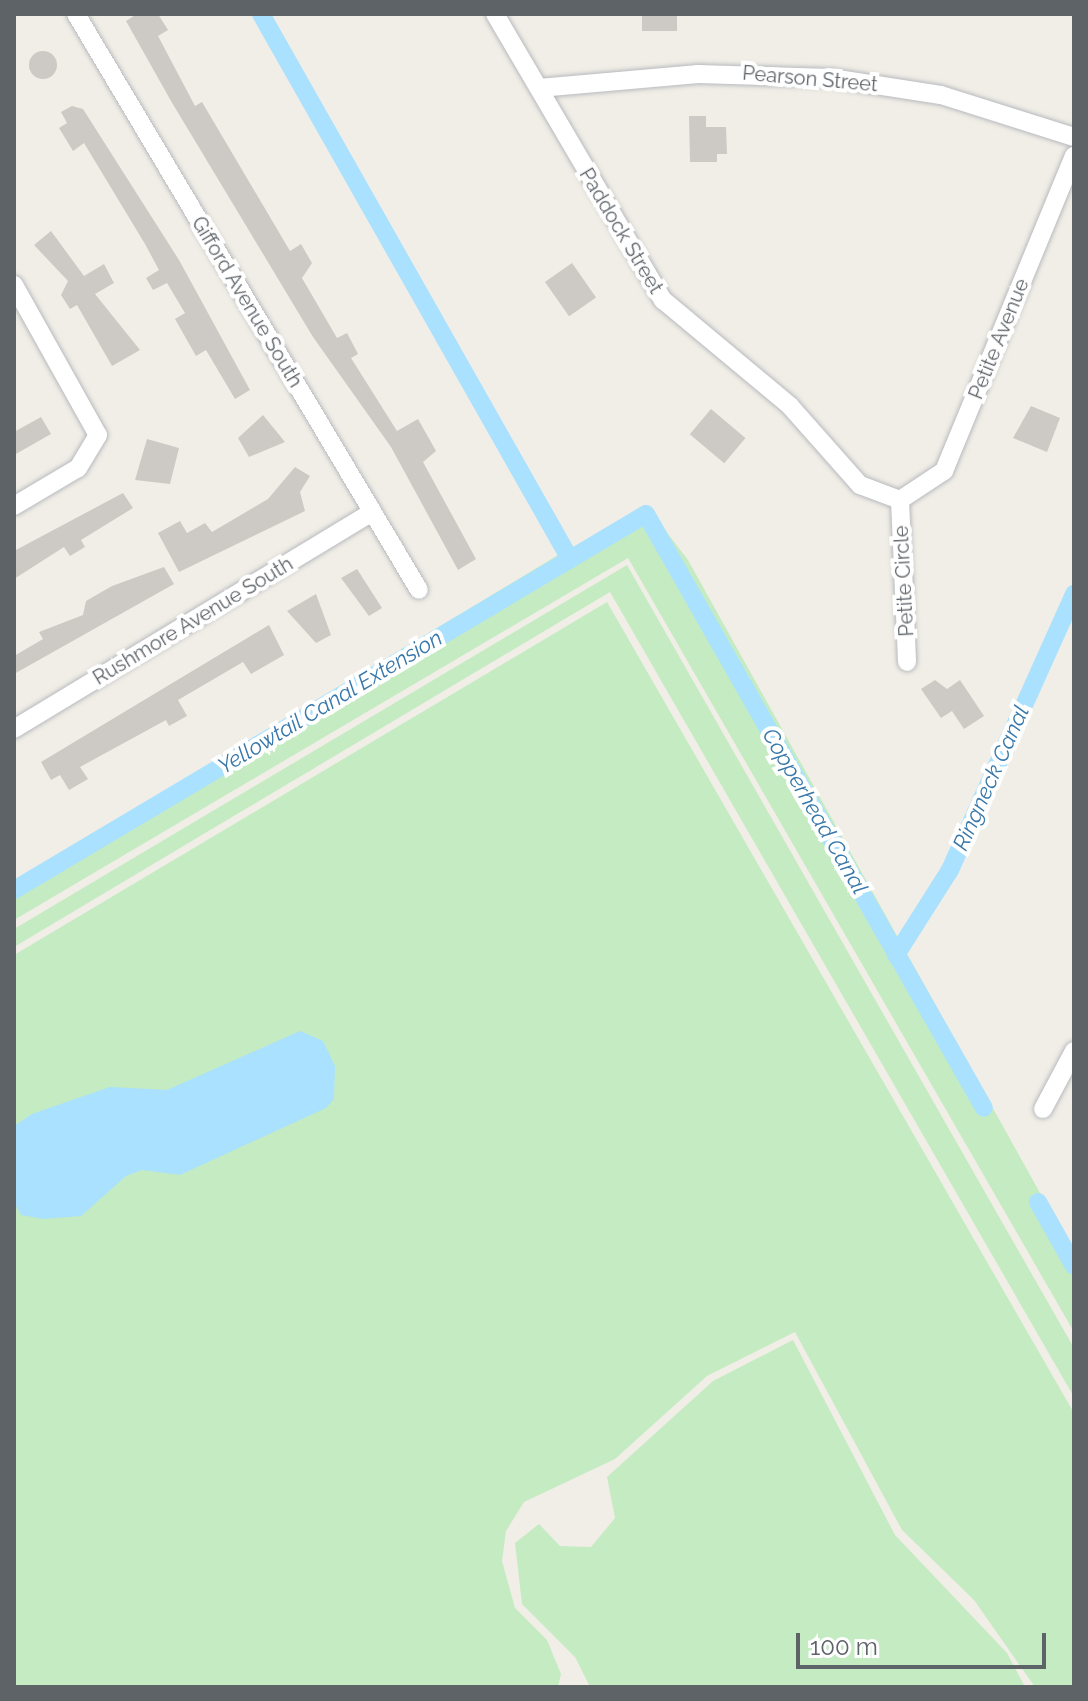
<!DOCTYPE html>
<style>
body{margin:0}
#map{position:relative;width:1088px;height:1701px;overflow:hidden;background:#f1eee7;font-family:Raleway,sans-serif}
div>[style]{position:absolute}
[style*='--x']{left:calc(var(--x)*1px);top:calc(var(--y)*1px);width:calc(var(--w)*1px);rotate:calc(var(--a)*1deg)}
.green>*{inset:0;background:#c5ebc2}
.water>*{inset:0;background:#a9e1ff}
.canal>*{height:18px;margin:-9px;padding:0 9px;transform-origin:9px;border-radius:9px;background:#a9e1ff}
.building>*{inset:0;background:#cdc9c4;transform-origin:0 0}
.round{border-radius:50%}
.roads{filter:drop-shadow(0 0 2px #b7babe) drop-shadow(0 0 2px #b7babe)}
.minor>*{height:18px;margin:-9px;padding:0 9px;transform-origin:9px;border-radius:9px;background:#fff}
span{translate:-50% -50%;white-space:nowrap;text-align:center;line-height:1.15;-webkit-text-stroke:8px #fff;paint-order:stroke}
.street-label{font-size:20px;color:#5e6368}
.water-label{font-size:22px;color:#3777a9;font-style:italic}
.frame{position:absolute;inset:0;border:16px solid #5e6368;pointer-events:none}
.scale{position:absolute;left:796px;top:1633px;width:250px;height:36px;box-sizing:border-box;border:4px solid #5e6368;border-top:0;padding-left:10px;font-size:24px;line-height:28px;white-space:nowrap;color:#5e6368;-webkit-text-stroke:6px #fff;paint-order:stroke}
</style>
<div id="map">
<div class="green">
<div style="clip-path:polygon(632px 518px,662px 526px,688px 560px,1074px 1254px,1074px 1332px,628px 558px,14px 920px,14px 883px,563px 552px)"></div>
<div style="clip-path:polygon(627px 565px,1074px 1348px,1074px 1397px,610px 592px,14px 947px,14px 929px)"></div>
<div style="clip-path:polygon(607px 602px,1074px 1413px,1074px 1687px,1035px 1687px,974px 1600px,902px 1530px,795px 1332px,707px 1376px,615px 1459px,524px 1502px,506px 1531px,502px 1561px,515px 1608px,547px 1640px,561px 1674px,558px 1687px,14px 1687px,14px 955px)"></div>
<div style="clip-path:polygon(793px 1340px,895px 1535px,1007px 1653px,1025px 1687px,590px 1687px,575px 1657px,522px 1604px,515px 1543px,539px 1524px,560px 1546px,591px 1547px,615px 1518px,607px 1477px,713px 1381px)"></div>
</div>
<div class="water">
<div style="clip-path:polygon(300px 1031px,323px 1041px,335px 1066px,334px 1099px,326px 1108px,180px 1175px,142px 1170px,126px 1176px,81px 1216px,43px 1219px,21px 1215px,15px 1204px,14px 1126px,32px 1114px,110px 1087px,167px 1090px)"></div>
</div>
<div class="canal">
<div style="--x:261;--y:14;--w:627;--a:60.45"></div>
<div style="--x:14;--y:890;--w:735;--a:-30.75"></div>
<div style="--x:646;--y:514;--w:683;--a:60.36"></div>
<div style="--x:896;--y:955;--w:101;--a:-57.6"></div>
<div style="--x:950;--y:870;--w:303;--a:-65.8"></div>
<div style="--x:1038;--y:1202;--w:73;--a:60.6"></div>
</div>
<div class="building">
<div style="clip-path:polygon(137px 14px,158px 14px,168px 30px,158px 36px,195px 106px,202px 102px,290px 251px,301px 244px,312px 263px,302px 278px,337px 338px,347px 333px,358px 354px,351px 358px,397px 431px,418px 419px,436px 451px,423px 462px,476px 559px,458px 570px,391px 447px,313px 337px,171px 101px,126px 21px)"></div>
<div style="left:642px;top:14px;width:35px;height:17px"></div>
<div class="round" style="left:29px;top:51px;width:28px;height:28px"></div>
<div style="clip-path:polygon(72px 106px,83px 109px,179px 260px,250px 390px,235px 399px,206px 350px,196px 356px,175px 319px,185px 313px,167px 283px,153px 290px,146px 278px,159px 270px,145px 244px,84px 143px,73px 151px,59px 128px,67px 123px,61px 112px)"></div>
<div style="clip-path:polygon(689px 116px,706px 116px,706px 127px,726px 127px,727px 154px,717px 154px,717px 162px,690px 162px)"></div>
<div style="clip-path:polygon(51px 231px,84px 276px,104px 264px,114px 283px,95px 294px,140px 350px,112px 366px,77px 305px,70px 309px,61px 295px,68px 281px,34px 245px)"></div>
<div style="left:572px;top:263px;width:42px;height:33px;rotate:55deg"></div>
<div style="clip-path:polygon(1031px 406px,1060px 418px,1047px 452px,1013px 438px)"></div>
<div style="left:711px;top:409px;width:45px;height:33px;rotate:40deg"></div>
<div style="clip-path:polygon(263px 415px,285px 442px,249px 457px,238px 438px)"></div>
<div style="clip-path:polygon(41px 417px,51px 434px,14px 455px,14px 432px)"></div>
<div style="clip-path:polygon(147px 439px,179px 448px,170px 484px,135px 480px)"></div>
<div style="clip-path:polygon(295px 467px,310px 476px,300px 492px,305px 511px,179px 572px,158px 533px,180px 521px,187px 533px,205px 523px,212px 532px,268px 499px)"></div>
<div style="clip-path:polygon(123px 493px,133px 508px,81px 540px,85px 547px,70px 556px,64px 547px,14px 579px,14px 551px)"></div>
<div style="clip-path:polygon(164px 567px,174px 584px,14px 674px,14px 656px,43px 639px,39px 632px,83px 615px,86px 601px,112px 586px)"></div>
<div style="clip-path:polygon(357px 569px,382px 608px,369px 616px,341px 578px)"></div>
<div style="clip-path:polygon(316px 594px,331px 635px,316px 643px,287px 611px)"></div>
<div style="clip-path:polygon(269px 625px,284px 655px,251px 674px,243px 662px,178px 700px,187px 716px,169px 726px,166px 720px,80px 767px,88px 779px,69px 790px,60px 775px,51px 780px,41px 762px)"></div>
<div style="clip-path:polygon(935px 680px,947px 689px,960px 680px,984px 716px,964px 729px,952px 711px,941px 718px,921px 689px)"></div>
</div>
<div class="roads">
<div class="minor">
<div style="--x:76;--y:14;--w:670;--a:59.23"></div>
<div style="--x:495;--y:14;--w:332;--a:59.6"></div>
<div style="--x:663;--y:300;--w:165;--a:39.8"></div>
<div style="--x:790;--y:406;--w:106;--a:48.5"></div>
<div style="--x:860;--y:485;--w:43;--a:20.6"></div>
<div style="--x:539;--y:88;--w:160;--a:-5"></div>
<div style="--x:698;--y:74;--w:133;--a:1.7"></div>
<div style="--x:831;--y:78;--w:111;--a:8.8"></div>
<div style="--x:941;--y:95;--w:139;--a:17.5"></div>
<div style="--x:14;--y:285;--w:172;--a:60.8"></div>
<div style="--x:98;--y:435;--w:39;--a:121"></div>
<div style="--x:78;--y:468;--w:74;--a:149.3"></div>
<div style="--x:900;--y:500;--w:53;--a:-33.4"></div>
<div style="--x:944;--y:471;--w:341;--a:-67.6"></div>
<div style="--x:900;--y:500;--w:162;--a:87.5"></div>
<div style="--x:14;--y:729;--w:419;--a:-31.2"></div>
<div style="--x:1043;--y:1109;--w:66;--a:-61.9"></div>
</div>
</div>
<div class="street-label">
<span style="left:810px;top:79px;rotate:5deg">Pearson Street</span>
<span style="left:621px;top:231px;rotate:59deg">Paddock Street</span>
<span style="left:247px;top:302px;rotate:59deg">Gifford Avenue South</span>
<span style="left:999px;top:339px;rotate:-68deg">Petite Avenue</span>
<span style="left:904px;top:581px;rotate:-93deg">Petite Circle</span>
<span style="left:193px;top:621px;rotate:-31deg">Rushmore Avenue South</span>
</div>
<div class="water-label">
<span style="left:330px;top:702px;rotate:-31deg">Yellowtail Canal Extension</span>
<span style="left:991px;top:778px;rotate:-66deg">Ringneck Canal</span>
<span style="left:815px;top:811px;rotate:60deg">Copperhead Canal</span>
</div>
<div class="frame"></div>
<div class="scale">100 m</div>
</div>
